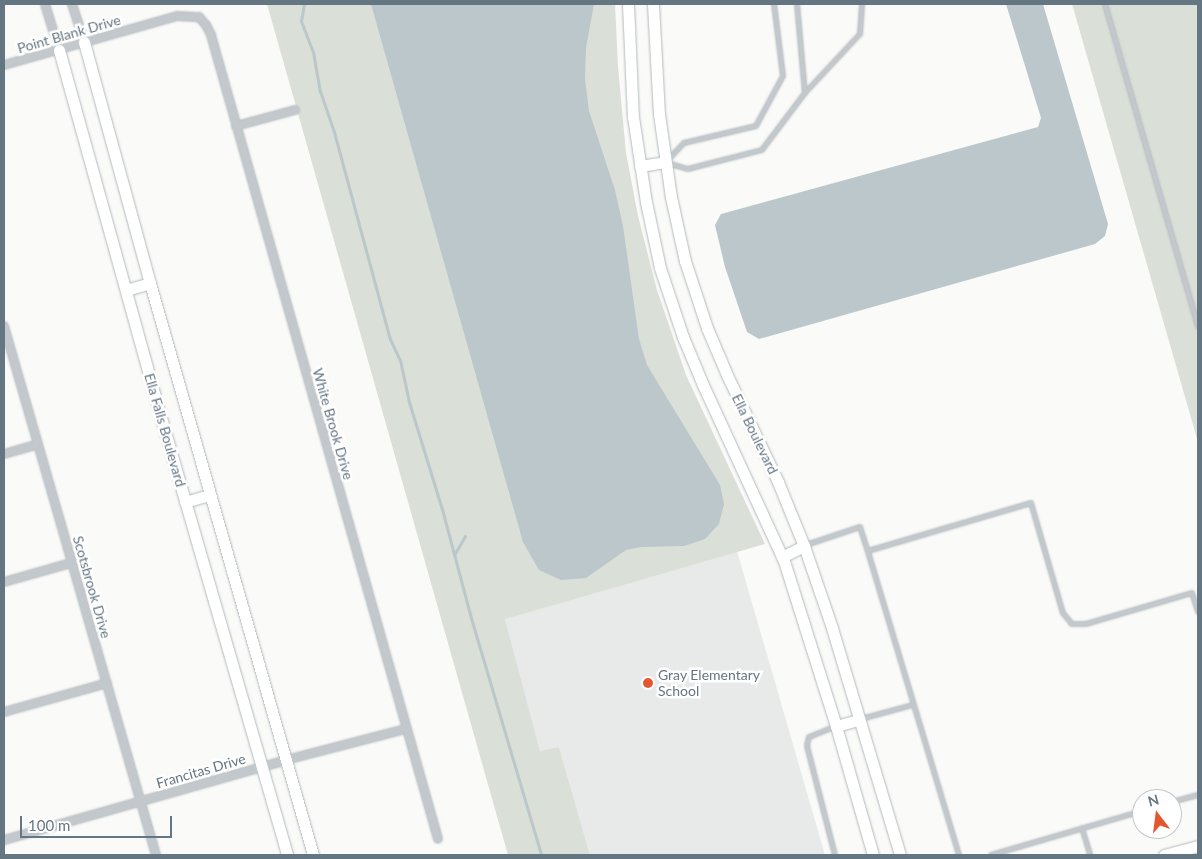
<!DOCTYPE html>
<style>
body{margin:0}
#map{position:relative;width:1202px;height:859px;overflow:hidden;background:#fafaf8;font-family:Lato,sans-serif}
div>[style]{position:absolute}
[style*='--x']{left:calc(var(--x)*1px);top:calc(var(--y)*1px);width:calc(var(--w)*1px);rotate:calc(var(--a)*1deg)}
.built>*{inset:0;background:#e8e9e9}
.green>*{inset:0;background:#dadfd7}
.water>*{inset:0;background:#bbc7cb}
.stream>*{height:3px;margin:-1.5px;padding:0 1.5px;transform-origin:1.5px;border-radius:1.5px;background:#bbc7cb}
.roads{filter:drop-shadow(0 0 1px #b3babf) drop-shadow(0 0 1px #b3babf)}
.lane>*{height:4px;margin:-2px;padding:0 2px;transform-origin:2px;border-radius:2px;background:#c3c8cc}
.street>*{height:8px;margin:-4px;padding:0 4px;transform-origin:4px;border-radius:4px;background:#c3c8cc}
.secondary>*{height:11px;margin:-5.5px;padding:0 5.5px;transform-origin:5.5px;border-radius:5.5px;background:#fff}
.dots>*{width:14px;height:14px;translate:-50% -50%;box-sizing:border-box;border:2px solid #fff;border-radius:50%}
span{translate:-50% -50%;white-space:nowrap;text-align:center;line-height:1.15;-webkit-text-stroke:5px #fff;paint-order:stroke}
.street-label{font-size:14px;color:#657683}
.poi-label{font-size:14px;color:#657683}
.left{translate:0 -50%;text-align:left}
.frame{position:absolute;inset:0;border:5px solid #657683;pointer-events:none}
.north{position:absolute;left:1132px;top:789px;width:50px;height:50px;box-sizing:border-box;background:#fff;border:1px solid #c1c8cd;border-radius:50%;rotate:345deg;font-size:14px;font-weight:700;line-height:20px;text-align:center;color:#657683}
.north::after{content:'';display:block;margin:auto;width:18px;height:22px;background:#e4572e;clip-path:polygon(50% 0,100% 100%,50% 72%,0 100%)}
.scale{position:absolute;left:20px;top:816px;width:152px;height:22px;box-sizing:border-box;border:2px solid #657683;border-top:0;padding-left:6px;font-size:15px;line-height:18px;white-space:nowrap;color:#657683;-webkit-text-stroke:4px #fff;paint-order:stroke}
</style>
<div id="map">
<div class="built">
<div style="clip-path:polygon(737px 551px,825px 855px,590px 855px,559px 747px,540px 752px,505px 619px)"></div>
</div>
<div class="green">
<div style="clip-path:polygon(267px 4px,615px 4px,618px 67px,626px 153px,638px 216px,657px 290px,686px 375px,765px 544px,505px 619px,540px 751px,559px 747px,590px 855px,508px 855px)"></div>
<div style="clip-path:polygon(1072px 4px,1198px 4px,1198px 442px)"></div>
</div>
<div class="water">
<div style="clip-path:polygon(371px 4px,594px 4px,586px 48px,585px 79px,589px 111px,615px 190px,623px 226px,639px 339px,647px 365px,720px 485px,724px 504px,719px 524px,705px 539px,684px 546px,641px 547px,626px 550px,586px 578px,561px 580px,539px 570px,523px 542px)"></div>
<div style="clip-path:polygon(1006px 4px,1043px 4px,1108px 224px,1105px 236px,1095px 244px,759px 339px,747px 332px,725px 267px,715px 225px,721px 214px,1038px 127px,1041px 118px)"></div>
</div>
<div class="stream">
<div style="--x:304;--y:4;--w:17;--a:100"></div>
<div style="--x:301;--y:21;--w:33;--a:69"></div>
<div style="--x:313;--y:52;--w:40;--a:80"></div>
<div style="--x:320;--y:91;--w:43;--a:71.1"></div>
<div style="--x:334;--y:132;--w:214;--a:74.9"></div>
<div style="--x:390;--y:339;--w:23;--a:65"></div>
<div style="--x:400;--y:360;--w:43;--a:77.9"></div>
<div style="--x:409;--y:402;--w:112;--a:72.9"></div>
<div style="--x:442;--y:509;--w:113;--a:75.1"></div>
<div style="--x:471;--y:618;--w:247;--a:73.5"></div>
<div style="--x:454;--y:555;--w:22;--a:-60"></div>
</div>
<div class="roads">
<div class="lane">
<div style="--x:797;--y:4;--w:89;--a:84.9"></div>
<div style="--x:1105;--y:4;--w:336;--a:73.9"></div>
<div style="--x:669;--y:159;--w:22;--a:-47"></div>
<div style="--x:684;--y:143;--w:74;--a:-13.3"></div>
<div style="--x:756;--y:126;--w:57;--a:-61.6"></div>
<div style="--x:783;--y:76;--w:73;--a:-97.1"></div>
<div style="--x:667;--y:163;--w:22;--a:16"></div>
<div style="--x:688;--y:169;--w:76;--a:-14.4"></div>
<div style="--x:762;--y:150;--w:71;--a:-53"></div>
<div style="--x:805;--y:93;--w:81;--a:-47"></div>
<div style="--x:860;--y:34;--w:30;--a:-86"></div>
<div style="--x:806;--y:545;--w:57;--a:-18.4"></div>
<div style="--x:860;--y:527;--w:25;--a:72"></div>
<div style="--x:861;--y:719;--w:54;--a:-15.1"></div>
<div style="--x:834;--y:727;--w:27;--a:158"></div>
<div style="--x:809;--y:737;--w:9;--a:103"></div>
<div style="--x:807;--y:746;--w:113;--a:75.6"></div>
<div style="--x:1172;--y:802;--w:27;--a:-15"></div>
<div style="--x:1082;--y:828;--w:28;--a:73"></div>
<div style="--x:959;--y:855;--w:317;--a:-106.7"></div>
<div style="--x:868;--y:551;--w:170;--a:-16.4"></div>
<div style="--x:1031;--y:503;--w:115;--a:73.8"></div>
<div style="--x:1063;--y:613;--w:14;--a:51"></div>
<div style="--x:1072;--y:624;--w:14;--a:0"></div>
<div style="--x:1086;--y:624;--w:110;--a:-16.3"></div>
<div style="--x:1192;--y:593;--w:20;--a:72"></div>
<div style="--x:991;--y:855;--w:157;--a:-16.2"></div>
</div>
<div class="street">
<div style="--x:45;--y:4;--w:48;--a:73.1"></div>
<div style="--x:72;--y:4;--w:40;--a:72"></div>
<div style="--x:4;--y:65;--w:180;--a:-15.8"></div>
<div style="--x:177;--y:16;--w:22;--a:3"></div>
<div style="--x:199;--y:17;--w:11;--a:49"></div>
<div style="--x:206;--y:25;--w:11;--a:63"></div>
<div style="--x:211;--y:35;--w:835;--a:74.23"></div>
<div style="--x:236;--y:126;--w:61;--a:-15.2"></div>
<div style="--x:4;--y:326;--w:550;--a:73.97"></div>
<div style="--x:4;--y:454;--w:35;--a:-16"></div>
<div style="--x:4;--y:582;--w:70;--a:-15.8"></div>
<div style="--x:4;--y:712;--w:107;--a:-15.7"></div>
<div style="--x:4;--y:840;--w:293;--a:-15.8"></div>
<div style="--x:286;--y:760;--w:124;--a:-14.5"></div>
</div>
<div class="secondary">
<div style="--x:628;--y:4;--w:113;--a:87.5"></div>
<div style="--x:633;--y:117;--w:86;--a:81.3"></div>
<div style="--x:646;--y:202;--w:67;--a:78"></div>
<div style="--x:660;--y:268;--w:73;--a:71.6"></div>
<div style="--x:683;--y:337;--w:52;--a:67.4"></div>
<div style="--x:703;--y:385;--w:194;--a:65.3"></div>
<div style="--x:784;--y:561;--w:173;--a:72.5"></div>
<div style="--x:836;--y:726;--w:134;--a:74"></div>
<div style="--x:653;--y:4;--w:110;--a:86.9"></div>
<div style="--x:659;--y:114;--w:84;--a:81.8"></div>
<div style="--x:671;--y:197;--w:66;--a:77.7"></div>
<div style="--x:685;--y:261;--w:71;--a:71.8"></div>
<div style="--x:707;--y:328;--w:51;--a:66.9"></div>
<div style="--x:727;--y:375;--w:119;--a:64.5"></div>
<div style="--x:778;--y:482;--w:69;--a:67.9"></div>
<div style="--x:804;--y:546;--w:87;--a:71.1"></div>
<div style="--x:832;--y:628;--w:237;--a:73.3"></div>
<div style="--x:84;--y:42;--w:250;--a:74.7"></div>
<div style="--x:150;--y:283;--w:595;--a:74.09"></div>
<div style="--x:59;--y:50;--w:378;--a:74.5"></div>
<div style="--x:160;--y:414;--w:459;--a:73.9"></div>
<div style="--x:640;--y:166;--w:25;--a:-9"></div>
<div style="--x:126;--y:290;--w:25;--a:-16"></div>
<div style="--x:185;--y:502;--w:26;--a:-16"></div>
<div style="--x:782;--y:557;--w:25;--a:-27"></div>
<div style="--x:836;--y:726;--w:24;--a:-15"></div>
<div style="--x:1164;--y:855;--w:35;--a:-15"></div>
</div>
</div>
<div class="dots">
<div style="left:648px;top:683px;background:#e4572e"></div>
</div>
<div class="street-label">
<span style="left:69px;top:34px;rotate:-16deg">Point Blank Drive</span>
<span style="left:333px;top:424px;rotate:74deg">White Brook Drive</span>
<span style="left:165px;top:430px;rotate:74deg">Ella Falls Boulevard</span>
<span style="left:755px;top:434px;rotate:64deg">Ella Boulevard</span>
<span style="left:92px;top:587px;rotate:74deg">Scotsbrook Drive</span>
<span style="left:201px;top:771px;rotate:-16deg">Francitas Drive</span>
</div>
<div class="poi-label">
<span class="left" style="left:658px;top:683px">Gray Elementary<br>School</span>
</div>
<div class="frame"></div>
<div class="north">N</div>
<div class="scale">100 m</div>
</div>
